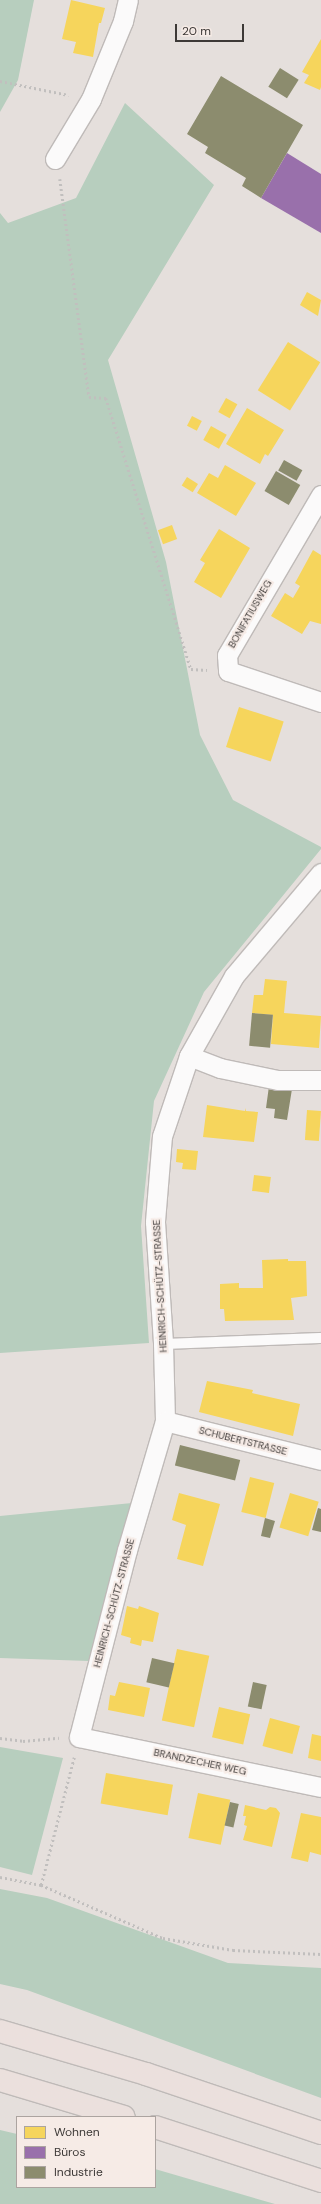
<!DOCTYPE html>
<meta charset="utf-8">
<style>
body{margin:0}
#map{position:relative;width:321px;height:2204px;overflow:hidden;background:#e5dfdc;font-family:"DM Sans",sans-serif}
div>[style]{position:absolute}
.green>*{inset:0;background:#b7cebe}
.homes>*{inset:0;background:#f6d55c;transform-origin:0 0}
.offices>*{inset:0;background:#9970ab}
.industry>*{inset:0;background:#8c8c6e;transform-origin:0 0}
.path>*{height:2.5px;margin-top:-1.25px;transform-origin:0;background:repeating-linear-gradient(90deg,#c1bfbe 0 2px,transparent 0 5px)}
.roads{filter:drop-shadow(1px 0 #bfbab8) drop-shadow(-1px 0 #bfbab8) drop-shadow(0 1px #bfbab8) drop-shadow(0 -1px #bfbab8)}
.service>*{height:10px;margin:-5px;padding:0 5px;transform-origin:5px;border-radius:5px;background:#fbfafa}
.minor>*{height:19px;margin:-9.5px;padding:0 9.5px;transform-origin:9.5px;border-radius:9.5px;background:#fbfafa}
.motorway>*{height:22px;margin:-11px;padding:0 11px;transform-origin:11px;border-radius:11px;background:#ebe0dd}
span{translate:-50% -50%;white-space:nowrap;text-align:center;line-height:1.15;-webkit-text-stroke:4px #f6ebe6;paint-order:stroke}
.street-label{font-size:10px;color:#3d3937}
.legend{position:absolute;left:16px;top:2116px;width:140px;height:72px;box-sizing:border-box;background:#f6ebe6;border:1px solid #aca4a0;margin:0;padding:5px 7px;list-style:none;font-size:12px;color:#3d3937}
.legend li{display:flex;align-items:center;gap:8px;height:20px}
.legend b{width:20px;border:1px solid #aca4a0}
.scale{position:absolute;left:175px;top:24px;width:69px;height:18px;box-sizing:border-box;border:2px solid #3d3937;border-top:0;padding-left:5px;font-size:12px;line-height:14px;white-space:nowrap;color:#3d3937;-webkit-text-stroke:3px #f6ebe6;paint-order:stroke}
</style>
<div id="map">
<div class="green">
<div style="clip-path:polygon(0 0,34px 0,18px 80px,0 112px)"></div>
<div style="clip-path:polygon(125px 103px,214px 185px,108px 360px,166px 562px,200px 735px,233px 800px,321px 847px,321px 849px,204px 992px,154px 1101px,141px 1226px,149px 1343px,0 1353px,0 213px,8px 223px,76px 198px)"></div>
<div style="clip-path:polygon(132px 1503px,89px 1661px,0 1658px,0 1516px)"></div>
<div style="clip-path:polygon(0 1747px,63px 1758px,32px 1875px,0 1867px)"></div>
<div style="clip-path:polygon(0 1889px,47px 1898px,228px 1963px,321px 1968px,321px 2098px,27px 1990px,0 1984px)"></div>
<div style="clip-path:polygon(0 2130px,17px 2134px,17px 2187px,155px 2187px,155px 2169px,275px 2204px,0 2204px)"></div>
</div>
<div class="homes">
<div style="clip-path:polygon(71px 0,105px 8px,101px 23px,99px 23px,93px 57px,73px 53px,76px 42px,62px 39px)"></div>
<div style="clip-path:polygon(321px 39px,321px 87px,320px 90px,304px 83px,309px 75px,302px 72px)"></div>
<div style="clip-path:polygon(307px 292px,321px 300px,318px 316px,300px 305px)"></div>
<div style="left:288px;top:342px;width:38px;height:57px;rotate:32deg"></div>
<div style="left:226px;top:398px;width:13px;height:16px;rotate:29deg"></div>
<div style="clip-path:polygon(247px 408px,284px 430px,268px 456px,265px 454px,260px 464px,226px 444px)"></div>
<div style="left:192px;top:416px;width:11px;height:11px;rotate:27deg"></div>
<div style="left:211px;top:426px;width:18px;height:16px;rotate:29deg"></div>
<div style="clip-path:polygon(225px 465px,256px 483px,236px 516px,197px 493px,209px 473px,218px 478px)"></div>
<div style="left:187px;top:477px;width:13px;height:10px;rotate:32deg"></div>
<div style="left:172px;top:525px;width:15px;height:15px;rotate:70deg"></div>
<div style="clip-path:polygon(219px 529px,250px 548px,221px 598px,194px 582px,205px 563px,200px 560px)"></div>
<div style="clip-path:polygon(313px 550px,321px 555px,321px 624px,310px 621px,302px 634px,271px 616px,285px 593px,293px 598px,300px 586px,295px 583px)"></div>
<div style="left:239px;top:707px;width:47px;height:42px;rotate:18deg"></div>
<div style="clip-path:polygon(265px 979px,287px 981px,284px 1013px,321px 1016px,319px 1048px,271px 1044px,273px 1015px,252px 1013px,254px 995px,263px 995px)"></div>
<div style="clip-path:polygon(207px 1105px,245px 1111px,246px 1108px,246px 1111px,258px 1112px,254px 1142px,203px 1137px)"></div>
<div style="left:307px;top:1110px;width:14px;height:30px;rotate:4deg"></div>
<div style="clip-path:polygon(177px 1149px,198px 1151px,196px 1170px,182px 1169px,183px 1163px,176px 1162px)"></div>
<div style="left:254px;top:1175px;width:17px;height:16px;rotate:7deg"></div>
<div style="clip-path:polygon(288px 1259px,288px 1261px,306px 1261px,307px 1296px,291px 1298px,294px 1320px,225px 1321px,224px 1309px,220px 1309px,220px 1284px,239px 1283px,239px 1288px,263px 1288px,262px 1260px)"></div>
<div style="clip-path:polygon(207px 1381px,253px 1390px,252px 1393px,300px 1404px,293px 1436px,199px 1412px)"></div>
<div style="left:250px;top:1477px;width:25px;height:36px;rotate:14deg"></div>
<div style="clip-path:polygon(179px 1493px,220px 1504px,203px 1566px,177px 1559px,186px 1525px,172px 1520px)"></div>
<div style="left:290px;top:1493px;width:30px;height:36px;rotate:17deg"></div>
<div style="clip-path:polygon(127px 1606px,138px 1609px,139px 1606px,159px 1613px,153px 1642px,142px 1640px,141px 1646px,130px 1643px,131px 1638px,121px 1635px)"></div>
<div style="left:177px;top:1649px;width:33px;height:73px;rotate:12deg"></div>
<div style="clip-path:polygon(119px 1682px,150px 1688px,144px 1717px,108px 1710px,110px 1695px,115px 1696px)"></div>
<div style="left:219px;top:1707px;width:32px;height:31px;rotate:13deg"></div>
<div style="left:270px;top:1718px;width:31px;height:29px;rotate:15deg"></div>
<div style="clip-path:polygon(312px 1734px,321px 1736px,321px 1761px,308px 1758px)"></div>
<div style="left:106px;top:1773px;width:68px;height:31px;rotate:10deg"></div>
<div style="left:198px;top:1793px;width:33px;height:46px;rotate:12deg"></div>
<div style="clip-path:polygon(245px 1805px,266px 1810px,270px 1807px,276px 1808px,280px 1813px,272px 1847px,243px 1840px,247px 1826px,244px 1825px,246px 1816px,243px 1816px)"></div>
<div style="clip-path:polygon(301px 1813px,321px 1817px,321px 1855px,310px 1852px,308px 1862px,291px 1858px)"></div>
</div>
<div class="offices">
<div style="clip-path:polygon(287px 153px,321px 174px,321px 233px,261px 198px)"></div>
</div>
<div class="industry">
<div style="left:280px;top:68px;width:22px;height:22px;rotate:32deg"></div>
<div style="clip-path:polygon(221px 76px,303px 125px,261px 198px,242px 186px,246px 178px,205px 153px,208px 147px,187px 134px)"></div>
<div style="left:284px;top:460px;width:21px;height:12px;rotate:29deg"></div>
<div style="left:276px;top:471px;width:28px;height:23px;rotate:30deg"></div>
<div style="left:252px;top:1013px;width:21px;height:33px;rotate:5deg"></div>
<div style="clip-path:polygon(269px 1086px,292px 1089px,287px 1120px,274px 1118px,275px 1109px,266px 1108px)"></div>
<div style="left:180px;top:1445px;width:62px;height:21px;rotate:14deg"></div>
<div style="clip-path:polygon(318px 1508px,321px 1509px,321px 1532px,312px 1530px)"></div>
<div style="clip-path:polygon(265px 1518px,275px 1521px,270px 1538px,261px 1536px)"></div>
<div style="left:152px;top:1658px;width:23px;height:25px;rotate:13deg"></div>
<div style="left:253px;top:1682px;width:14px;height:25px;rotate:12deg"></div>
<div style="left:230px;top:1802px;width:9px;height:24px;rotate:13deg"></div>
</div>
<div class="path">
<div style="left:0;top:81px;width:70px;rotate:11.5deg"></div>
<div style="left:60px;top:179px;width:220px;rotate:82.4deg"></div>
<div style="left:89px;top:397px;width:17px;rotate:3deg"></div>
<div style="left:106px;top:398px;width:284px;rotate:72.6deg"></div>
<div style="left:191px;top:669px;width:16px;rotate:4deg"></div>
<div style="left:0;top:1738px;width:23px;rotate:7deg"></div>
<div style="left:23px;top:1741px;width:36px;rotate:-5deg"></div>
<div style="left:0;top:1877px;width:42px;rotate:11deg"></div>
<div style="left:41px;top:1885px;width:133px;rotate:23.5deg"></div>
<div style="left:163px;top:1938px;width:71px;rotate:9.7deg"></div>
<div style="left:233px;top:1950px;width:88px;rotate:2.6deg"></div>
<div style="left:41px;top:1885px;width:132px;rotate:-75.5deg"></div>
</div>
<div class="roads">
<div class="service">
<div style="left:163px;top:1344px;width:158px;rotate:-2.2deg"></div>
</div>
<div class="minor">
<div style="left:55px;top:159px;width:70px;rotate:-59deg"></div>
<div style="left:91px;top:99px;width:84px;rotate:-67.7deg"></div>
<div style="left:123px;top:21px;width:22px;rotate:-77deg"></div>
<div style="left:321px;top:495px;width:186px;rotate:120.4deg"></div>
<div style="left:227px;top:655px;width:16px;rotate:86deg"></div>
<div style="left:228px;top:671px;width:98px;rotate:18.4deg"></div>
<div style="left:321px;top:873px;width:135px;rotate:130.2deg"></div>
<div style="left:234px;top:976px;width:92px;rotate:119.4deg"></div>
<div style="left:189px;top:1056px;width:84px;rotate:108.6deg"></div>
<div style="left:162px;top:1136px;width:86px;rotate:94.7deg"></div>
<div style="left:155px;top:1222px;width:122px;rotate:86.2deg"></div>
<div style="left:163px;top:1344px;width:77px;rotate:88.5deg"></div>
<div style="left:165px;top:1421px;width:134px;rotate:106.4deg"></div>
<div style="left:127px;top:1550px;width:193px;rotate:104.4deg"></div>
<div style="left:79px;top:1737px;width:247px;rotate:11.7deg"></div>
<div style="left:189px;top:1056px;width:33px;rotate:21deg"></div>
<div style="left:220px;top:1068px;width:59px;rotate:11.7deg"></div>
<div style="left:278px;top:1080px;width:43px"></div>
<div style="left:165px;top:1421px;width:161px;rotate:14deg"></div>
</div>
<div class="motorway">
<div style="left:0;top:2031px;width:152px;rotate:16.4deg"></div>
<div style="left:146px;top:2074px;width:185px;rotate:18.6deg"></div>
<div style="left:0;top:2080px;width:129px;rotate:16.6deg"></div>
<div style="left:155px;top:2127px;width:175px;rotate:18deg"></div>
</div>
</div>
<div class="street-label">
<span style="left:250px;top:614px;rotate:-60deg">BONIFATIUSWEG</span>
<span style="left:160px;top:1286px;rotate:-93deg">HEINRICH-SCHÜTZ-STRASSE</span>
<span style="left:243px;top:1441px;rotate:14deg">SCHUBERTSTRASSE</span>
<span style="left:114px;top:1603px;rotate:-75deg">HEINRICH-SCHÜTZ-STRASSE</span>
<span style="left:200px;top:1762px;rotate:12deg">BRANDZECHER WEG</span>
</div>
<ul class="legend">
<li><b style="height:11px;background:#f6d55c"></b>Wohnen</li>
<li><b style="height:11px;background:#9970ab"></b>Büros</li>
<li><b style="height:11px;background:#8c8c6e"></b>Industrie</li>
</ul>
<div class="scale">20 m</div>
</div>
